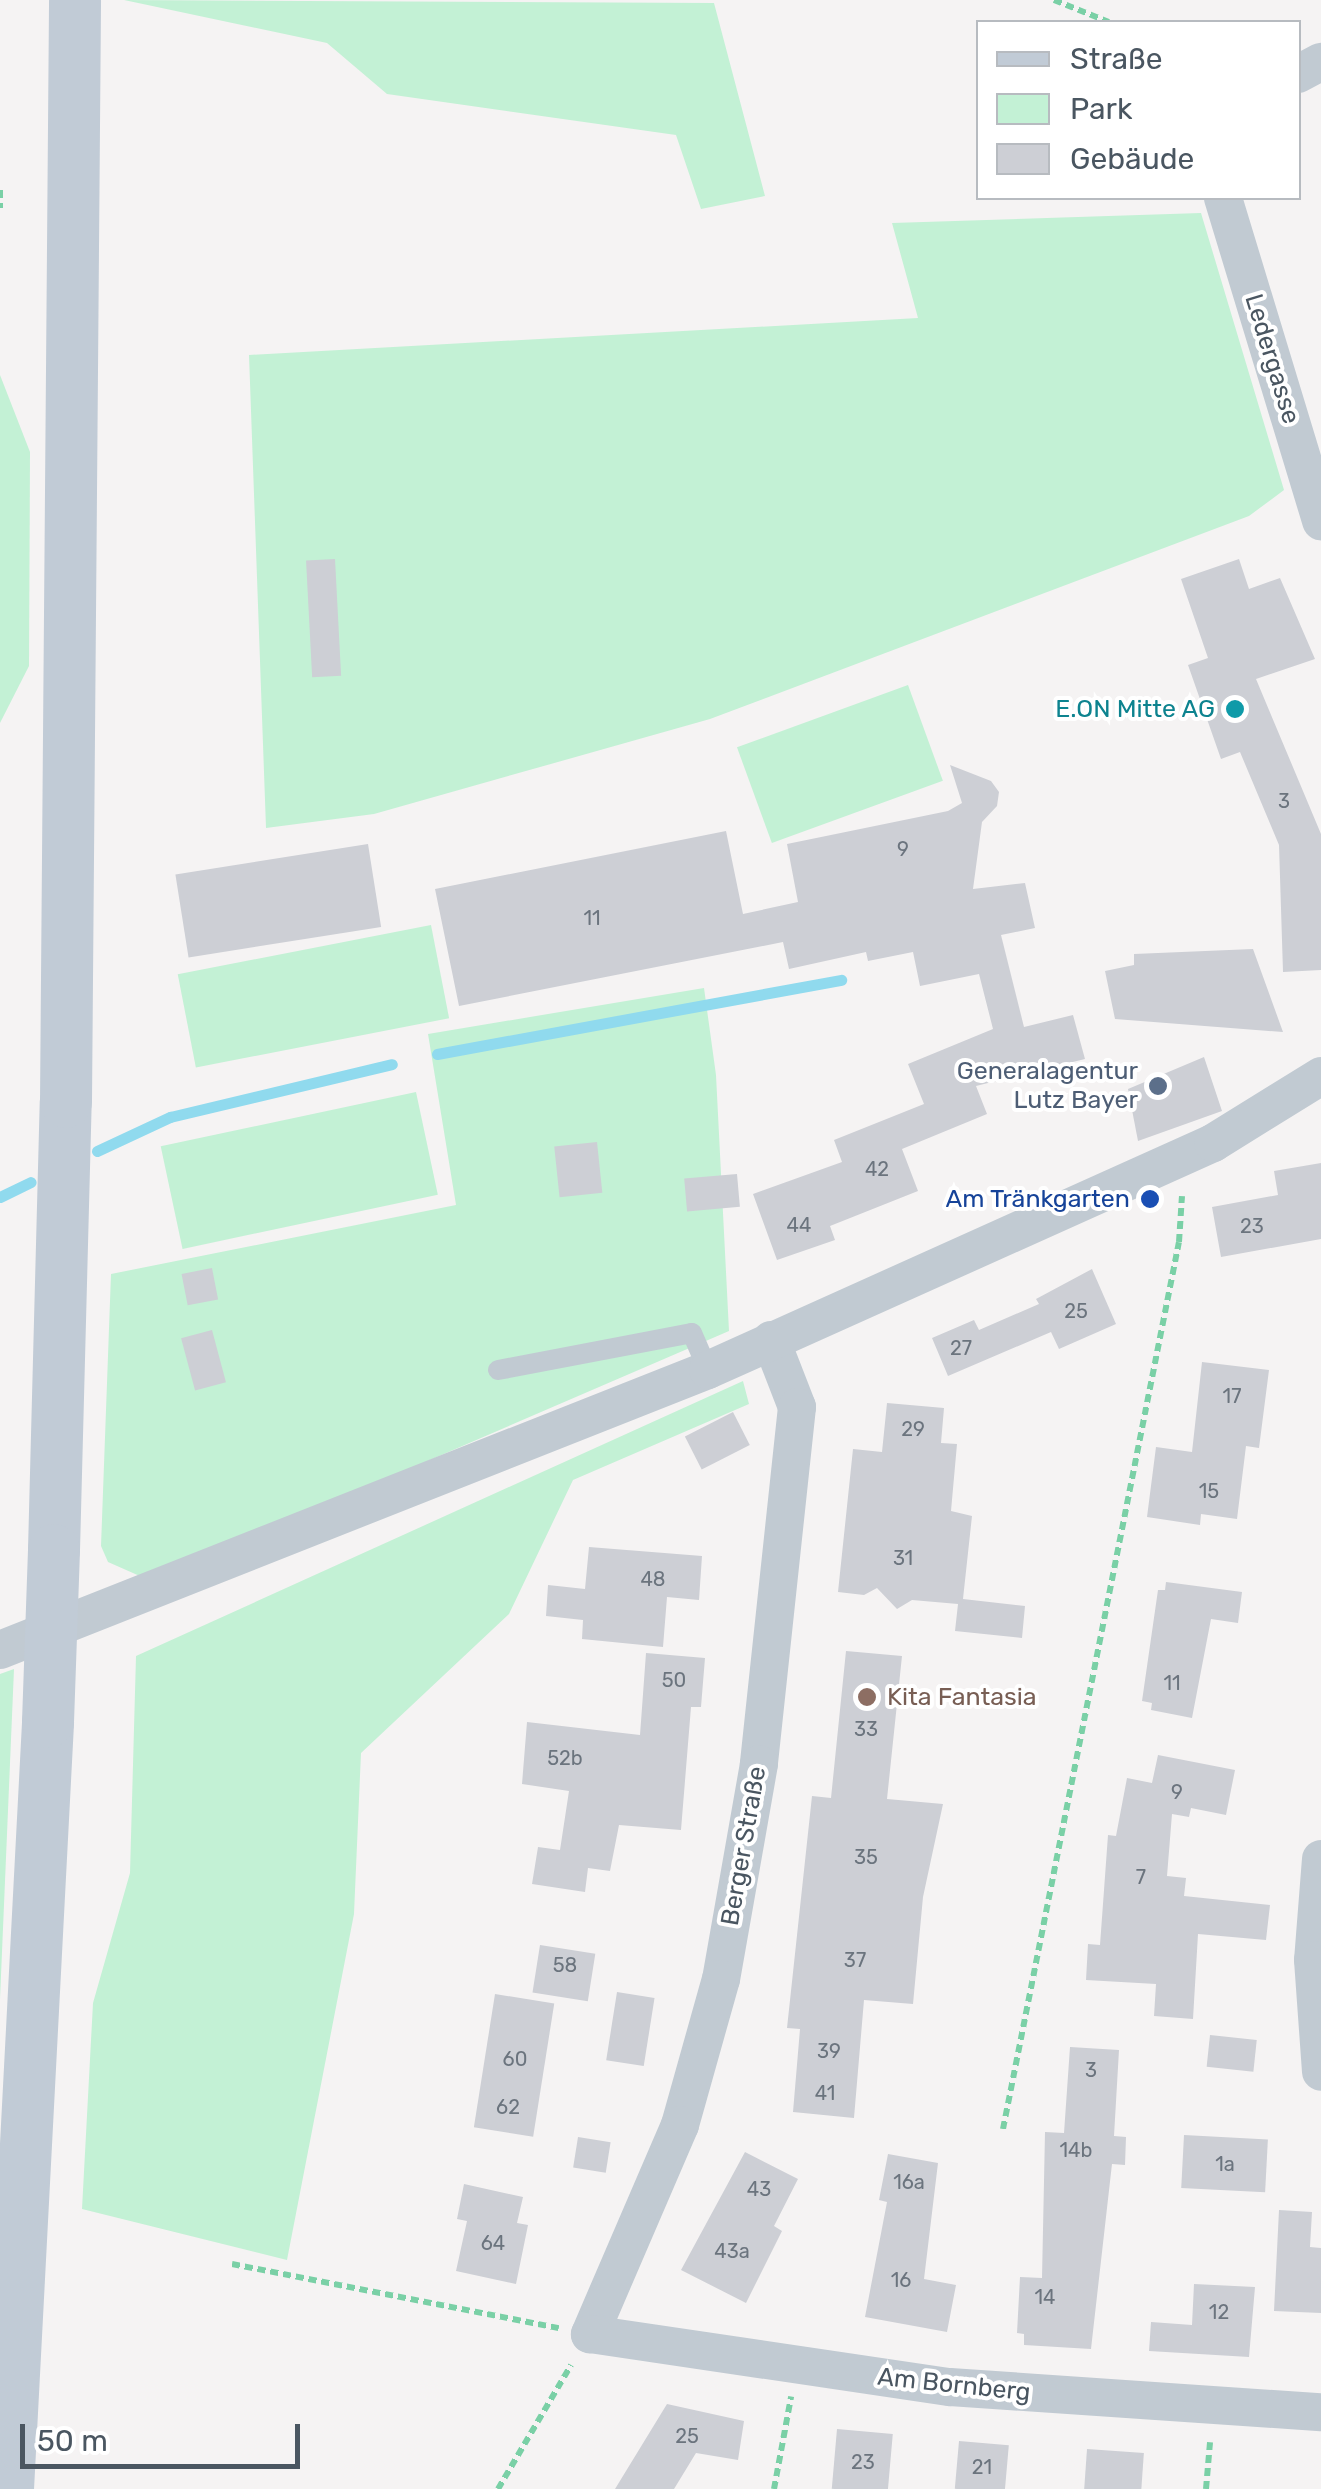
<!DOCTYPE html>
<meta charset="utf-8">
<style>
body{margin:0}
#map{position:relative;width:1321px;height:2489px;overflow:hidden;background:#f5f3f3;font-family:Rubik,sans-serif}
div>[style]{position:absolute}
.green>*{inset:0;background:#c3f1d5;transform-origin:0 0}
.stream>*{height:11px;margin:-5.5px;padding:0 5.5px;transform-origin:5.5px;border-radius:5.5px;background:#90daee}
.building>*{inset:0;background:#cdcfd5;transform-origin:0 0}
.path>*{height:6px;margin-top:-3px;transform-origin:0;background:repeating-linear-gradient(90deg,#7ad0a6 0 8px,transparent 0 13px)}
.service>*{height:20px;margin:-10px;padding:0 10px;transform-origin:10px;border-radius:10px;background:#c1cad2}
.minor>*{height:38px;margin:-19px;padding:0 19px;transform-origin:19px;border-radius:19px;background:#c1cad2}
.secondary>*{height:52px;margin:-26px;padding:0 26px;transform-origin:26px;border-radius:26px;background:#c1cbd6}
.secondary-bridge>*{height:52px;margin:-26px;padding:0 26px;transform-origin:26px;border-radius:26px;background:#c1cbd6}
.dots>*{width:28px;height:28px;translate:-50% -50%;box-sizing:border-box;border:5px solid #fff;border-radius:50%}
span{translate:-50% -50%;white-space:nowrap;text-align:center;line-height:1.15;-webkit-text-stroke:8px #fff;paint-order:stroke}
.number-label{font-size:20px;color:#6b747e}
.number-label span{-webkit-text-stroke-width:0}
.street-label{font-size:25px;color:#4a5661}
.culture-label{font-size:25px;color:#0d838f}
.right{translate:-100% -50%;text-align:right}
.service-label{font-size:25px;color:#4e5e75}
.transit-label{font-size:25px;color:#164399}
.education-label{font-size:25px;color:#785e54}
.left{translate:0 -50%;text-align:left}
.legend{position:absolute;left:976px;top:20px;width:325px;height:180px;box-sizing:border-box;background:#fff;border:2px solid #b7bbc0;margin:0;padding:12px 18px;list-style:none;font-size:30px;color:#4a5661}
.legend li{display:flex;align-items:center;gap:20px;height:50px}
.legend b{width:50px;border:2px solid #b7bbc0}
.scale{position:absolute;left:20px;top:2424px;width:280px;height:45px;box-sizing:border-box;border:5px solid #4a5661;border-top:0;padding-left:12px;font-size:30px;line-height:35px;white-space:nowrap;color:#4a5661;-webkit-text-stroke:8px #fff;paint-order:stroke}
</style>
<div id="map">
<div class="green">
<div style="clip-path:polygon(124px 0,714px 3px,765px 196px,701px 209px,676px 135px,387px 94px,327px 43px)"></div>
<div style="clip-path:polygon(1201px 213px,1284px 490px,1249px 516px,710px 719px,374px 814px,266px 828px,249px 355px,918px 318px,892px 223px)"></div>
<div style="clip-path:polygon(0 375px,30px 452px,29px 666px,0 723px)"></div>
<div style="left:908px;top:685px;width:102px;height:182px;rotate:70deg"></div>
<div style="left:431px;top:925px;width:95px;height:258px;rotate:79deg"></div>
<div style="clip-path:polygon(704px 988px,716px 1075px,729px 1331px,163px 1575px,142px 1577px,108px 1562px,101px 1546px,111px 1274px,456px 1205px,428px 1034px)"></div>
<div style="left:416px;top:1092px;width:105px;height:261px;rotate:78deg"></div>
<div style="clip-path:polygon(743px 1381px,749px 1404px,573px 1480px,509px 1614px,361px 1753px,354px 1914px,287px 2260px,82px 2209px,93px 2003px,130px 1873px,136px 1656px)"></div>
<div style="clip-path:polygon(14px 1669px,0 1999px,0 1674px)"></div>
</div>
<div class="stream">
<div style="left:437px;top:1054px;width:411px;rotate:-10.4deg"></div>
<div style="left:97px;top:1151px;width:81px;rotate:-25deg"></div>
<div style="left:170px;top:1117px;width:228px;rotate:-13.4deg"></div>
<div style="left:0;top:1197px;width:34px;rotate:-26deg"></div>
</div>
<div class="building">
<div style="left:335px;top:559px;width:117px;height:29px;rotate:87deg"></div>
<div style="clip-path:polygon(1239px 559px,1249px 589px,1280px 578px,1315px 659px,1256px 679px,1321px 834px,1321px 970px,1283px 972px,1279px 845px,1240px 752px,1221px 759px,1188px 665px,1208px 658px,1181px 579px)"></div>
<div style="clip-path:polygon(950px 765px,991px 781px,999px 792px,997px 806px,982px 822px,973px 889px,1025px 883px,1035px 928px,1001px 935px,1024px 1027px,1073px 1015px,1085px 1059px,976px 1086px,987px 1114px,902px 1149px,918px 1191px,830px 1226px,835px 1240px,777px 1260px,753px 1194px,842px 1162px,834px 1140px,924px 1104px,908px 1064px,993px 1029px,979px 974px,920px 986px,913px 952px,868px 961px,866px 952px,789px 969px,783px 942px,459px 1006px,435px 889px,726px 831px,743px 914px,798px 902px,787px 844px,948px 811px,962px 803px)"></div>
<div style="left:368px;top:844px;width:84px;height:195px;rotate:81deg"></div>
<div style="clip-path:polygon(1253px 949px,1283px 1032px,1115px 1019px,1105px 971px,1134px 965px,1134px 954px)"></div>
<div style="clip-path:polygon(1204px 1057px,1222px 1111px,1138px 1141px,1128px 1089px)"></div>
<div style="left:597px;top:1142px;width:51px;height:43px;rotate:84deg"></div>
<div style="clip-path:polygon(1321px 1163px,1321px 1239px,1221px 1257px,1212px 1207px,1278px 1195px,1274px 1171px)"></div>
<div style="left:737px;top:1174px;width:33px;height:53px;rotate:85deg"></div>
<div style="left:212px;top:1268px;width:32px;height:31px;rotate:79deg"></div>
<div style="clip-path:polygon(1092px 1269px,1116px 1324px,1059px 1349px,1051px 1332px,948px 1376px,932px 1338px,974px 1320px,979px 1330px,1039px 1304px,1036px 1299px)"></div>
<div style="left:212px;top:1330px;width:54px;height:32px;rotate:75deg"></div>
<div style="clip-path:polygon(1202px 1362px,1269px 1370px,1259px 1448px,1246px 1446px,1237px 1519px,1201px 1514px,1200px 1525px,1147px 1517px,1156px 1447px,1192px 1452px)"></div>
<div style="clip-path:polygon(887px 1403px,944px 1408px,941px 1443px,957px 1444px,951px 1511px,972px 1516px,963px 1599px,1025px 1606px,1022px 1638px,955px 1631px,958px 1604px,912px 1600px,897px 1609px,877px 1588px,864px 1595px,838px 1592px,853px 1449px,882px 1452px)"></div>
<div style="left:733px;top:1412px;width:37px;height:54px;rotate:63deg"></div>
<div style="clip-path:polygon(589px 1547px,702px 1556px,699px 1600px,667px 1597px,663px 1647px,582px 1639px,583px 1620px,546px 1616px,548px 1585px,585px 1589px)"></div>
<div style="clip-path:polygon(1166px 1582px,1242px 1592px,1238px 1623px,1211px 1619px,1192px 1718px,1151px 1710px,1152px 1703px,1142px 1701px,1158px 1590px,1165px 1590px)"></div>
<div style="clip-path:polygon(846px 1651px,902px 1656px,887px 1799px,943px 1804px,923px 1897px,913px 2004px,864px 2000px,854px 2118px,793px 2112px,800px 2029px,787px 2028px,812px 1796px,831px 1798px)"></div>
<div style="clip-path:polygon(646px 1653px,705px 1658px,701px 1707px,691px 1707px,681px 1830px,619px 1825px,610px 1871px,588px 1868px,585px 1892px,532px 1884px,538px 1847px,560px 1850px,569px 1791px,522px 1784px,527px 1722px,640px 1735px)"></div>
<div style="clip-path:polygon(1158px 1755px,1235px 1770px,1226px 1815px,1191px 1808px,1189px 1817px,1172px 1814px,1167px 1876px,1186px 1878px,1184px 1896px,1270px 1905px,1266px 1940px,1198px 1934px,1193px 2019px,1154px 2016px,1156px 1984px,1086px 1980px,1088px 1944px,1100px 1945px,1108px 1835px,1116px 1836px,1127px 1778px,1152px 1783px)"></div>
<div style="left:540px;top:1945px;width:56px;height:48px;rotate:9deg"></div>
<div style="left:617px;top:1992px;width:38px;height:69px;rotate:9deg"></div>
<div style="left:495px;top:1994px;width:60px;height:135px;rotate:9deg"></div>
<div style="left:1210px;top:2035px;width:47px;height:32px;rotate:6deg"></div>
<div style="clip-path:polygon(1070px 2047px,1119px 2050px,1114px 2136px,1126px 2137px,1125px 2165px,1112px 2164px,1091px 2349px,1024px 2345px,1024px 2334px,1017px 2333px,1020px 2277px,1042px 2278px,1045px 2132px,1064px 2133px)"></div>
<div style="left:1184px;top:2135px;width:84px;height:53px;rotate:3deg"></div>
<div style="left:578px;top:2137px;width:33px;height:31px;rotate:9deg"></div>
<div style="clip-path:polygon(745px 2152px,798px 2179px,774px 2226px,782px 2231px,746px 2303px,681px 2270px)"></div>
<div style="clip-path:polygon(888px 2154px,938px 2163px,924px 2279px,956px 2285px,947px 2332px,865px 2317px,887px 2202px,879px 2200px)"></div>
<div style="clip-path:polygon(464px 2184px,523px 2197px,517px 2223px,528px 2225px,516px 2284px,456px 2271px,467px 2221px,457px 2219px)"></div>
<div style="clip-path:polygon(1279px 2210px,1312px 2212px,1310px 2247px,1321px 2248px,1321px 2313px,1274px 2311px)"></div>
<div style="clip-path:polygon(1194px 2284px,1255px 2287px,1249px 2357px,1149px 2351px,1151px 2322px,1192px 2325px)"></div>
<div style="clip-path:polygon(667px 2404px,744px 2421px,738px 2460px,696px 2453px,674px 2489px,615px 2489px)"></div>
<div style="left:837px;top:2429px;width:56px;height:60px;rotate:5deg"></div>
<div style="left:959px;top:2441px;width:50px;height:48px;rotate:5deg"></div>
<div style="left:1087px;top:2449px;width:57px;height:40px;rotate:4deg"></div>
</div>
<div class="path">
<div style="left:1054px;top:0;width:59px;rotate:21.8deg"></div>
<div style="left:0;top:190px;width:18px;rotate:90deg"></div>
<div style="left:1003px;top:2129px;width:904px;rotate:-78.78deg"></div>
<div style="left:1179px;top:1242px;width:46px;rotate:-86.3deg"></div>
<div style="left:232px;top:2264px;width:333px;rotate:11.1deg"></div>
<div style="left:498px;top:2489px;width:144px;rotate:-59.5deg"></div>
<div style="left:774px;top:2489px;width:94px;rotate:-79.5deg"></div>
<div style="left:1206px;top:2489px;width:47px;rotate:-85.1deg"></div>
</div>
<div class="service">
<div style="left:498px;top:1370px;width:197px;rotate:-10.8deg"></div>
<div style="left:692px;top:1333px;width:40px;rotate:66.6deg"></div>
</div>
<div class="minor">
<div style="left:1298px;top:74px;width:26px;rotate:-28deg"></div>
<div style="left:1223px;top:198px;width:338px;rotate:73.1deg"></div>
<div style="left:771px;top:1340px;width:72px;rotate:68.8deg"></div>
<div style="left:797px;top:1407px;width:359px;rotate:96.1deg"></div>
<div style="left:759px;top:1764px;width:218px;rotate:100deg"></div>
<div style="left:721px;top:1979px;width:152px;rotate:105.7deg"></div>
<div style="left:680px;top:2125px;width:228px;rotate:113.3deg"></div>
<div style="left:590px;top:2334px;width:364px;rotate:8.4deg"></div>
<div style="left:950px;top:2387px;width:372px;rotate:3.9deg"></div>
<div style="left:0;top:1650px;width:761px;rotate:-21.58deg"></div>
<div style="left:708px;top:1370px;width:554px;rotate:-24.2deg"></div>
<div style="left:1213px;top:1143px;width:127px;rotate:-31.8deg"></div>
<div style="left:1321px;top:1859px;width:101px;rotate:94.5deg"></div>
<div style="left:1313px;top:1960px;width:112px;rotate:85.9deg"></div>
</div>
<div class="secondary">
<div style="left:54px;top:1550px;width:448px;rotate:-88.5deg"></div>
<div style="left:66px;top:1102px;width:1102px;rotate:-89.53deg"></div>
<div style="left:8px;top:2489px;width:768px;rotate:-87.01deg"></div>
</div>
<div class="secondary-bridge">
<div style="left:48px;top:1722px;width:172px;rotate:-88deg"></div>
</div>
<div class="dots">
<div style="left:1235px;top:709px;background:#0f9aa8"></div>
<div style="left:1158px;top:1086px;background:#5c6f8a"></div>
<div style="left:1150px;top:1199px;background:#1a4fb4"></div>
<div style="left:867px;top:1697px;background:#8d6e63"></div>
</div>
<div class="number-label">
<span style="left:1284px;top:801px">3</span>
<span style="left:903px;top:849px">9</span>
<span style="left:592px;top:918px">11</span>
<span style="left:877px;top:1169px">42</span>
<span style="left:799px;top:1225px">44</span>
<span style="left:1252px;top:1226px">23</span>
<span style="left:1076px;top:1311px">25</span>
<span style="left:961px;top:1348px">27</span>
<span style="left:1232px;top:1396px">17</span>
<span style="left:913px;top:1429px">29</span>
<span style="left:1209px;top:1491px">15</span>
<span style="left:903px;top:1558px">31</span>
<span style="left:653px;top:1579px">48</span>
<span style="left:674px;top:1680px">50</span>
<span style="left:1172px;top:1683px">11</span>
<span style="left:866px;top:1729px">33</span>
<span style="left:565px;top:1758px">52b</span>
<span style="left:1177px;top:1792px">9</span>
<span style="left:866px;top:1857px">35</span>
<span style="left:1141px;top:1877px">7</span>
<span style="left:855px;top:1960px">37</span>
<span style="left:565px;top:1965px">58</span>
<span style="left:829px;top:2051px">39</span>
<span style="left:515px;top:2059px">60</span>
<span style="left:1091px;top:2070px">3</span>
<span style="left:825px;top:2093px">41</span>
<span style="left:508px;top:2107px">62</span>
<span style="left:1076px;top:2150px">14b</span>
<span style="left:1225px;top:2164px">1a</span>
<span style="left:909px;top:2182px">16a</span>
<span style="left:759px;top:2189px">43</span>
<span style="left:493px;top:2243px">64</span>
<span style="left:732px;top:2251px">43a</span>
<span style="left:901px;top:2280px">16</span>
<span style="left:1045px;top:2297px">14</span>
<span style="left:1219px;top:2312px">12</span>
<span style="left:687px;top:2436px">25</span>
<span style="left:863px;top:2462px">23</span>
<span style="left:982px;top:2467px">21</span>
</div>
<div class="street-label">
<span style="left:1272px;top:359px;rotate:73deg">Ledergasse</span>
<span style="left:744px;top:1846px;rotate:-80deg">Berger Straße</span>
<span style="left:954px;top:2385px;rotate:6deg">Am Bornberg</span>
</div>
<div class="culture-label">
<span class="right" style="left:1215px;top:709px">E.ON Mitte AG</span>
</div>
<div class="service-label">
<span class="right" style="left:1138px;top:1086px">Generalagentur<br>Lutz Bayer</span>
</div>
<div class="transit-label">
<span class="right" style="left:1130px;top:1199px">Am Tränkgarten</span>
</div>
<div class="education-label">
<span class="left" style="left:887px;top:1697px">Kita Fantasia</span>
</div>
<ul class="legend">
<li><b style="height:12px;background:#c1cbd6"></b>Straße</li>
<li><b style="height:28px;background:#c3f1d5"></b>Park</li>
<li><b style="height:28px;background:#cdcfd5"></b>Gebäude</li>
</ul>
<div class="scale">50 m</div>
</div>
